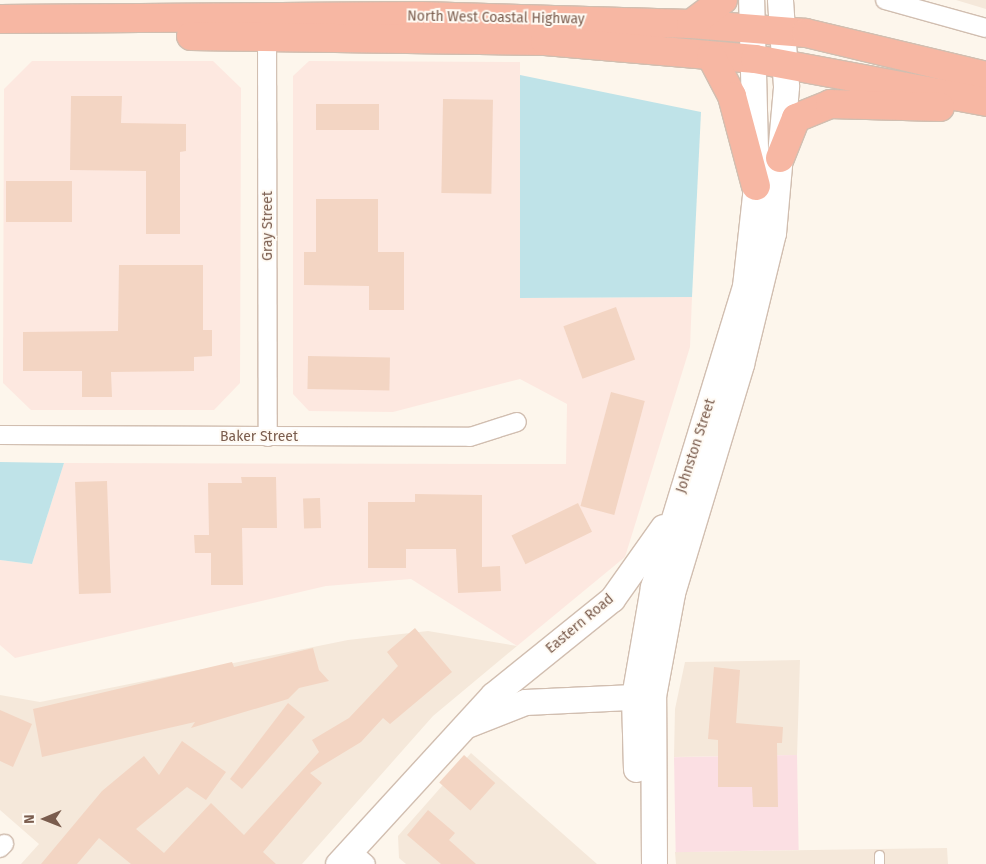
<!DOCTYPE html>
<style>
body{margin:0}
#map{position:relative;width:986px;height:864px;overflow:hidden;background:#fdf6ec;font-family:"Fira Sans",sans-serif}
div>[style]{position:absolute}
.residential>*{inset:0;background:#f5e8da}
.commercial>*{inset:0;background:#fde8e0}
.medical>*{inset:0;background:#fbdfe3;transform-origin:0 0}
.water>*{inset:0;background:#bfe3e8}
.building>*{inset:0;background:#f3d5c3;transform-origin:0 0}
.roads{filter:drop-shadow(1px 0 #d1beb0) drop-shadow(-1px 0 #d1beb0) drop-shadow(0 1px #d1beb0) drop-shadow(0 -1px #d1beb0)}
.lane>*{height:9px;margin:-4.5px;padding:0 4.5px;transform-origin:4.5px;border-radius:4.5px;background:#fff}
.street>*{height:18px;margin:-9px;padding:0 9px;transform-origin:9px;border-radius:9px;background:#fff}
.secondary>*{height:25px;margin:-12.5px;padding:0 12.5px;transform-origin:12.5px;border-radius:12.5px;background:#fff}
.highway>*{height:28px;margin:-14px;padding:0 14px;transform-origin:14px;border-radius:14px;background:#f7b7a3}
span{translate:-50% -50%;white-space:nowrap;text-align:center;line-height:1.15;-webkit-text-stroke:4px #fffaf3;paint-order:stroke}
.street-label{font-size:14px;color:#7a5c4d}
.north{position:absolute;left:20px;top:794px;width:50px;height:50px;-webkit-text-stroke:4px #fffaf3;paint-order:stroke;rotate:269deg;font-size:14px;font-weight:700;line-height:20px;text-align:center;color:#7a5c4d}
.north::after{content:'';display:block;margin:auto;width:18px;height:22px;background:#7a5c4d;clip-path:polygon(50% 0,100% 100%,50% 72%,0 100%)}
</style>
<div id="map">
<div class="residential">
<div style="clip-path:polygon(956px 0,986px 0,986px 9px)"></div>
<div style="clip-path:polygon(428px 631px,517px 646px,433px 716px,302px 864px,21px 864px,39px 844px,0 810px,0 695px,40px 702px,348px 640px)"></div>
<div style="clip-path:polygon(800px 660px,797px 755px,674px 757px,675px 709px,685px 662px)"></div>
<div style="clip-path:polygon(471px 753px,597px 864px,406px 864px,399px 858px,398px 836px)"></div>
<div style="clip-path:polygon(947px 848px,948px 864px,676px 864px,675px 852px)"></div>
</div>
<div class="commercial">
<div style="clip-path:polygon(32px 61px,213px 61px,241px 88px,240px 383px,214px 410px,31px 410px,3px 383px,4px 89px)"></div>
<div style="clip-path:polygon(309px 61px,520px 62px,520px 298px,692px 297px,690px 347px,625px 557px,517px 646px,411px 579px,326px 586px,15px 658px,0 645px,0 560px,32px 564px,64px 463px,566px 464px,567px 404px,520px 379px,393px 412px,309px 411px,293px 394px,293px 76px)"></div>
</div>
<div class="medical">
<div style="left:797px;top:755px;width:95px;height:123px;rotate:89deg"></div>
</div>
<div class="water">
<div style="clip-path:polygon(520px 75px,701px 112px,692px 297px,520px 298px)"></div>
<div style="clip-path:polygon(0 462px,64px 463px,32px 564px,0 560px)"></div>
</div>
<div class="building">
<div style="clip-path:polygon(71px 96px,122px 96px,121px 123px,186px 124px,186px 151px,180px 152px,180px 234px,146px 234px,146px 171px,70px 170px)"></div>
<div style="left:443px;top:99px;width:50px;height:94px;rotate:1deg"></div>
<div style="left:316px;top:104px;width:63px;height:26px"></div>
<div style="left:6px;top:181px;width:66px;height:41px"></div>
<div style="clip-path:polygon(316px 199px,378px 199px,378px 252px,404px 252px,404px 310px,369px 310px,369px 286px,304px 285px,304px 252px,316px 252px)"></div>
<div style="clip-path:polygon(119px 265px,203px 265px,203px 330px,212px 330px,212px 356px,194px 357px,194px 371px,111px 372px,112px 397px,82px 397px,82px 371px,23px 371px,23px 332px,118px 331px)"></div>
<div style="left:616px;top:307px;width:56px;height:56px;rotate:70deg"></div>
<div style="left:308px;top:356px;width:82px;height:33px;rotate:1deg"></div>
<div style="left:611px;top:392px;width:35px;height:118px;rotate:15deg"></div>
<div style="clip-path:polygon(241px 477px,276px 477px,277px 528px,242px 528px,243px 585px,211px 585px,211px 553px,195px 553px,194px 535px,209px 535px,208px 483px,242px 483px)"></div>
<div style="left:107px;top:481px;width:112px;height:32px;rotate:88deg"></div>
<div style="clip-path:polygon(415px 494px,482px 495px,482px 567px,500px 566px,501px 591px,458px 593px,456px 549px,406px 549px,406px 568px,368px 568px,368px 502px,415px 502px)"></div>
<div style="left:320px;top:498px;width:30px;height:17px;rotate:88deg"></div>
<div style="left:578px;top:503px;width:32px;height:74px;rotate:64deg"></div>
<div style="clip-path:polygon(415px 628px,452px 672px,390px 724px,383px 718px,361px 742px,310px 773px,322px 783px,263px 852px,276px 864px,131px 864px,99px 838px,77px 864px,41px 864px,102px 791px,144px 756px,159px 775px,182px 741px,226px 772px,206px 800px,187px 787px,136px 829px,164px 853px,211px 803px,244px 835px,319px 752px,312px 740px,349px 718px,398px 666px,387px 652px)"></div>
<div style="clip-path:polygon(313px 648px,319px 670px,329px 681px,299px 688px,288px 699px,191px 728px,195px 722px,42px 757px,33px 709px,232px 662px,234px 667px)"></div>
<div style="clip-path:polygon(714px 667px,740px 670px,736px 723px,783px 727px,782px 743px,777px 743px,778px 807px,753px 807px,752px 787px,718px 787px,718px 740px,708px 739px)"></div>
<div style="clip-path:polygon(288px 703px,305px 717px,242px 789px,230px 779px)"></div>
<div style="clip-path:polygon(0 710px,32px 724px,13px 767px,0 761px)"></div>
<div style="left:464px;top:755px;width:42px;height:37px;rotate:42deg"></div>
<div style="clip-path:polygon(428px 810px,455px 833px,449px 840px,476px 864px,441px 864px,407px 835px)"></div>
</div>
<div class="roads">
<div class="lane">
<div style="left:879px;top:855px;width:9px;rotate:90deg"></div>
</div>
<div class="street">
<div style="left:885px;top:0;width:105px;rotate:15.5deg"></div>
<div style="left:267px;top:28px;width:409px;rotate:89.9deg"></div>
<div style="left:0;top:435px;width:470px;rotate:0.2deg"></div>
<div style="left:470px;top:437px;width:49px;rotate:-17.7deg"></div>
<div style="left:0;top:848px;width:6px;rotate:-45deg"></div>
<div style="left:350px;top:850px;width:21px;rotate:41deg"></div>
</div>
<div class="secondary">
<div style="left:469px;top:724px;width:60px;rotate:-21.4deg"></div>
<div style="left:525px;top:702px;width:125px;rotate:-2.7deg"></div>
<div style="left:636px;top:769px;width:72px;rotate:-91.6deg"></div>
<div style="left:634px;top:697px;width:112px;rotate:-80.2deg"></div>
<div style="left:653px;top:587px;width:315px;rotate:-73deg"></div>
<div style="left:745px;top:286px;width:101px;rotate:-83.7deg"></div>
<div style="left:756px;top:186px;width:186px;rotate:-91.5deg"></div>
<div style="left:338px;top:864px;width:229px;rotate:-47.5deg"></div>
<div style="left:493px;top:695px;width:153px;rotate:-38.9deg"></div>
<div style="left:612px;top:599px;width:88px;rotate:-54.7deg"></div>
<div style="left:654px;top:864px;width:168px;rotate:-90.3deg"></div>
<div style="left:653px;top:696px;width:105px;rotate:-79.5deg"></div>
<div style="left:672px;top:593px;width:239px;rotate:-73.2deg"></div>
<div style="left:741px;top:364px;width:135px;rotate:-76.3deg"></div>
<div style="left:773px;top:233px;width:148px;rotate:-84.9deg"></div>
<div style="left:786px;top:86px;width:86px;rotate:-94deg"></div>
</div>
<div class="highway">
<div style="left:0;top:19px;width:421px;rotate:-0.4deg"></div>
<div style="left:421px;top:16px;width:270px;rotate:1.7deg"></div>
<div style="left:691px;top:24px;width:115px;rotate:4.5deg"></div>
<div style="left:806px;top:33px;width:185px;rotate:13.4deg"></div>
<div style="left:691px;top:24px;width:40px;rotate:-37deg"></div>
<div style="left:191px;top:36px;width:354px;rotate:0.8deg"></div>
<div style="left:545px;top:41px;width:211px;rotate:4.9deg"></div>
<div style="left:755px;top:59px;width:235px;rotate:10.5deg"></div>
<div style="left:711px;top:56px;width:45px;rotate:62.3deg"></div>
<div style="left:732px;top:96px;width:93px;rotate:75.1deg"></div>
<div style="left:780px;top:158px;width:43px;rotate:-68.2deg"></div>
<div style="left:796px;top:118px;width:37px;rotate:-22deg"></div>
<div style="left:830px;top:104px;width:110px;rotate:1.6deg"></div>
</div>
</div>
<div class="street-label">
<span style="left:496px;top:18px;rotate:1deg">North West Coastal Highway</span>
<span style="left:268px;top:226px;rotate:-90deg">Gray Street</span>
<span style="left:259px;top:437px">Baker Street</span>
<span style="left:696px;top:446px;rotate:-72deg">Johnston Street</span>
<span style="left:580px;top:624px;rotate:-40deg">Eastern Road</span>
</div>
<div class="north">N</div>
</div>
